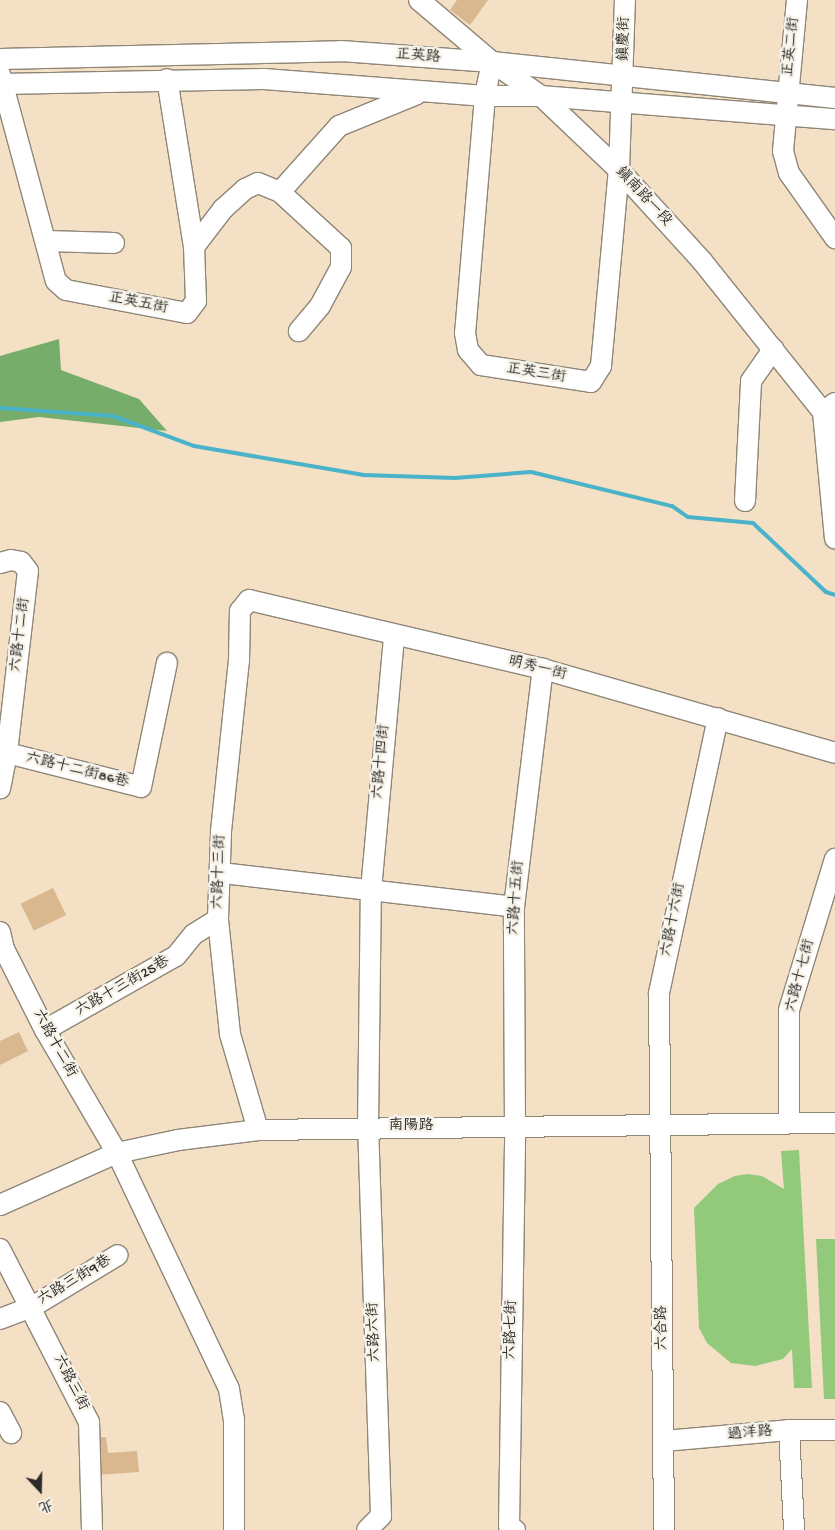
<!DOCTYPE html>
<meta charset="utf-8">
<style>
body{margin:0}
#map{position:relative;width:835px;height:1530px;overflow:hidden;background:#f3e0c5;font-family:"Gochi Hand","LXGW WenKai TC",sans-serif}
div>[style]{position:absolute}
.green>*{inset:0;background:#93c97b}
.forest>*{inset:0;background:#76ad6b}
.stream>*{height:4px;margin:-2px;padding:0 2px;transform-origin:2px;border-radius:2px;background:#4ab3c9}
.building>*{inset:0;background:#d9b88f;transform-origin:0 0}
.roads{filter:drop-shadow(1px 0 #8f8678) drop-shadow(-1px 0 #8f8678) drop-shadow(0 1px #8f8678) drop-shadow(0 -1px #8f8678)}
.minor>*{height:20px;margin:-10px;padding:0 10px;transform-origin:10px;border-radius:10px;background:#fff}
span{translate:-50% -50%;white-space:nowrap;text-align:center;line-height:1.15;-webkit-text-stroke:5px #f7f3e8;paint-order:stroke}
.street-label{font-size:15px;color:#2b2b2b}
.north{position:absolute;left:15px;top:1465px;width:50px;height:50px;-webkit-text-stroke:4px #f7f3e8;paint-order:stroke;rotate:159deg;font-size:14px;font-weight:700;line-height:20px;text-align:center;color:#2b2b2b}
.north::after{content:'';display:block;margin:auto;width:18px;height:22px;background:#2b2b2b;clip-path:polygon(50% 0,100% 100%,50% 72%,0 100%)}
</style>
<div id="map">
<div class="green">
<div style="clip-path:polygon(799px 1150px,812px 1388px,794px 1388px,792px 1349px,783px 1359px,755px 1366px,731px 1363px,707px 1343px,699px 1328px,694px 1208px,718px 1184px,735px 1176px,747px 1174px,762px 1176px,784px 1189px,781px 1151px)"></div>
<div style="clip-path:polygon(816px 1239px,835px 1239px,835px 1399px,824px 1399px)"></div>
</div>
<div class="forest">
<div style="clip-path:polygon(59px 339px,61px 370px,139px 399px,167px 431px,39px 417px,0 422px,0 356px)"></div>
</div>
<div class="stream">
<div style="left:0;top:408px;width:113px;rotate:4deg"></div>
<div style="left:113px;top:416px;width:86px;rotate:20.3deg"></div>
<div style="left:194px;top:446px;width:171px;rotate:9.7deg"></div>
<div style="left:363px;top:475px;width:92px;rotate:1.9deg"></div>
<div style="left:455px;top:478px;width:76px;rotate:-4.5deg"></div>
<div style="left:531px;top:472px;width:145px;rotate:13.6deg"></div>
<div style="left:672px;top:506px;width:19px;rotate:35deg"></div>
<div style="left:688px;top:517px;width:65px;rotate:5.3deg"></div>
<div style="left:753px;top:523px;width:100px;rotate:43.4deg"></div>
<div style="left:826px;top:592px;width:9px;rotate:18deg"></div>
</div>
<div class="building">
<div style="clip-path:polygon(457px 0,488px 0,470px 25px,450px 10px)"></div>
<div style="left:53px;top:888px;width:30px;height:36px;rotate:64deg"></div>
<div style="clip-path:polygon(19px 1032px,28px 1051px,0 1065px,0 1041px)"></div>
<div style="clip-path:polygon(106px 1437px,108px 1453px,137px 1451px,139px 1472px,96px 1475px,93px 1438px)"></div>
</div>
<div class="roads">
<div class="minor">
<div style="left:419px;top:0;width:96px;rotate:40.3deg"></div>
<div style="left:492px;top:62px;width:60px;rotate:34.8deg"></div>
<div style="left:541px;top:96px;width:108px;rotate:43.5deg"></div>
<div style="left:619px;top:170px;width:123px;rotate:47.6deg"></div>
<div style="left:702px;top:261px;width:213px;rotate:51.3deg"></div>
<div style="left:797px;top:0;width:152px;rotate:95.3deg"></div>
<div style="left:783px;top:151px;width:23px;rotate:75deg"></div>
<div style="left:789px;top:173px;width:80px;rotate:54.7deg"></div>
<div style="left:0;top:59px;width:341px;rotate:-1.3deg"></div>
<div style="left:341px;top:51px;width:151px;rotate:4.2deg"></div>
<div style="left:492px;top:62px;width:345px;rotate:6deg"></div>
<div style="left:492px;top:62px;width:35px;rotate:102deg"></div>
<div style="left:485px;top:96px;width:238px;rotate:94.8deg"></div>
<div style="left:465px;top:333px;width:17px;rotate:80deg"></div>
<div style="left:468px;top:350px;width:20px;rotate:49deg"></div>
<div style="left:481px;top:365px;width:111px;rotate:8.8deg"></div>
<div style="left:591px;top:382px;width:19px;rotate:-58deg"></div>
<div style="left:601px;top:366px;width:197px;rotate:-84.8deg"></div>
<div style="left:619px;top:170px;width:170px;rotate:-88deg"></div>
<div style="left:0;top:74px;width:214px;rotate:74.9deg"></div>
<div style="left:56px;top:281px;width:13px;rotate:42deg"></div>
<div style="left:66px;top:290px;width:123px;rotate:10.8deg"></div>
<div style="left:187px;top:313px;width:15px;rotate:-53deg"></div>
<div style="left:196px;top:301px;width:54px;rotate:-92.1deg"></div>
<div style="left:194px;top:247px;width:170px;rotate:-99.1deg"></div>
<div style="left:0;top:84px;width:264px;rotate:-1.1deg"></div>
<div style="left:264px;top:79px;width:222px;rotate:4.4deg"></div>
<div style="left:485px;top:96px;width:56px"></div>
<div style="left:541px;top:96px;width:295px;rotate:4.5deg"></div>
<div style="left:280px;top:192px;width:89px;rotate:-48.2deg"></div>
<div style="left:339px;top:126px;width:84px;rotate:-22.3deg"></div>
<div style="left:47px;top:241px;width:67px;rotate:1.7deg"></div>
<div style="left:194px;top:247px;width:48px;rotate:-52.7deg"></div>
<div style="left:223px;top:209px;width:30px;rotate:-42deg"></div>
<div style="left:245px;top:189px;width:14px;rotate:-25deg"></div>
<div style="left:258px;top:183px;width:24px;rotate:22deg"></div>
<div style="left:280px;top:192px;width:83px;rotate:42.6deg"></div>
<div style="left:341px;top:248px;width:19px;rotate:90deg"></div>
<div style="left:341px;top:267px;width:44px;rotate:118.3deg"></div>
<div style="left:320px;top:306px;width:33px;rotate:130deg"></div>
<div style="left:835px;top:403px;width:15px;rotate:143deg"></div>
<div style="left:823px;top:412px;width:127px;rotate:84.6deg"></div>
<div style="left:745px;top:501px;width:120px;rotate:-87.1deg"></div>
<div style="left:751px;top:381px;width:39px;rotate:-55deg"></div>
<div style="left:0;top:563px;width:11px;rotate:-15deg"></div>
<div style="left:11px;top:560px;width:10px;rotate:11deg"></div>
<div style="left:21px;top:562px;width:11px;rotate:52deg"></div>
<div style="left:28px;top:571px;width:183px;rotate:96.6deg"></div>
<div style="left:7px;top:753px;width:36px;rotate:101deg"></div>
<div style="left:7px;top:753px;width:138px;rotate:14.2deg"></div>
<div style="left:141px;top:787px;width:127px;rotate:-78.2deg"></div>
<div style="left:222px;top:873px;width:294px;rotate:6.6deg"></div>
<div style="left:0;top:932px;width:17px;rotate:77deg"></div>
<div style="left:4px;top:949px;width:91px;rotate:63.2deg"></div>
<div style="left:45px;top:1030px;width:143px;rotate:59.7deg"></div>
<div style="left:117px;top:1153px;width:261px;rotate:64.6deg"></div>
<div style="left:229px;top:1389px;width:30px;rotate:81deg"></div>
<div style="left:234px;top:1419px;width:111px;rotate:90deg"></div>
<div style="left:45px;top:1030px;width:150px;rotate:-29.5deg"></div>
<div style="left:176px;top:956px;width:28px;rotate:-51deg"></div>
<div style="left:194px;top:934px;width:28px;rotate:-32deg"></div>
<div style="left:789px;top:1123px;width:113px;rotate:-90deg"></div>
<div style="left:789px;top:1010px;width:158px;rotate:-73.1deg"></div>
<div style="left:258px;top:1130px;width:100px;rotate:-106.3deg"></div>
<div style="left:230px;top:1034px;width:116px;rotate:-96deg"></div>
<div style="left:218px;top:919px;width:88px;rotate:-88deg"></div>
<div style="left:221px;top:831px;width:171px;rotate:-84deg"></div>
<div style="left:239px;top:661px;width:50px;rotate:-88.9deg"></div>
<div style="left:240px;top:611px;width:14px;rotate:-51deg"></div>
<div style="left:249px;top:600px;width:302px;rotate:13.2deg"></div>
<div style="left:543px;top:669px;width:304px;rotate:16deg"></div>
<div style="left:0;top:1205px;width:128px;rotate:-24deg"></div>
<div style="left:117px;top:1153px;width:62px;rotate:-12deg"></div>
<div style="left:178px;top:1140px;width:81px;rotate:-7.1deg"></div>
<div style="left:258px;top:1130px;width:577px;rotate:-0.7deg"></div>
<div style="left:0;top:1249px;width:195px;rotate:62.8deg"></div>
<div style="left:89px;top:1422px;width:108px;rotate:88.4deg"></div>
<div style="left:0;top:1319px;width:34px;rotate:-21deg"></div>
<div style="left:32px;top:1307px;width:100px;rotate:-31.2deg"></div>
<div style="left:0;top:1412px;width:24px;rotate:62deg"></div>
<div style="left:789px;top:1430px;width:100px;rotate:87.1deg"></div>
<div style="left:664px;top:1441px;width:125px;rotate:-5deg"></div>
<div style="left:789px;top:1430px;width:46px"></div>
<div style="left:367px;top:1530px;width:20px;rotate:-45deg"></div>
<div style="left:381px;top:1516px;width:389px;rotate:-91.9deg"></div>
<div style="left:368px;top:1127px;width:237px;rotate:-89.3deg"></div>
<div style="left:371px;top:890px;width:256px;rotate:-84.8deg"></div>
<div style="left:515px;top:1530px;width:7px;rotate:-146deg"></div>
<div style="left:509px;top:1526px;width:398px;rotate:-89.1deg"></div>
<div style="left:515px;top:1128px;width:221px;rotate:-90.3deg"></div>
<div style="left:514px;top:907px;width:240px;rotate:-83.1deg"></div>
<div style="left:664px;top:1530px;width:537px;rotate:-90.53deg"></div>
<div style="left:659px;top:993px;width:281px;rotate:-77.9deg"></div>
</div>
</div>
<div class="street-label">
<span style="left:625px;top:39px;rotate:-89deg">鎮慶街</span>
<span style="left:792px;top:47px;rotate:-84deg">正英二街</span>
<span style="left:418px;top:57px;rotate:4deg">正英路</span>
<span style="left:643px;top:197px;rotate:47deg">鎮南路一段</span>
<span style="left:138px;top:304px;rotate:11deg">正英五街</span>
<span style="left:536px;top:374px;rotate:9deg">正英三街</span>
<span style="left:21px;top:635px;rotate:-83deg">六路十二街</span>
<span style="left:537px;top:669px;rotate:14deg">明秀一街</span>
<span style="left:382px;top:762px;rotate:-85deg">六路十四街</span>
<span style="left:77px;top:771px;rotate:14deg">六路十二街86巷</span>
<span style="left:220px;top:872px;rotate:-88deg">六路十三街</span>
<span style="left:517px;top:898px;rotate:-86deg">六路十五街</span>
<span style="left:674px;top:920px;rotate:-79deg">六路十六街</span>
<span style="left:801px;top:976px;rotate:-75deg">六路十七街</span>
<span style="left:123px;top:987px;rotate:-30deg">六路十三街25巷</span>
<span style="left:54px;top:1044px;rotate:61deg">六路十二街</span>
<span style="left:411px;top:1127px">南陽路</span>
<span style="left:75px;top:1281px;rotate:-31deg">六路三街9巷</span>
<span style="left:663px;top:1328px;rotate:-91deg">六合路</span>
<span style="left:512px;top:1330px;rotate:-89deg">六路七街</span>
<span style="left:375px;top:1332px;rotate:-92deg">六路六街</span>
<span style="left:70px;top:1383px;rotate:63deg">六路三街</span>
<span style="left:750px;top:1434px;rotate:-5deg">過洋路</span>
</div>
<div class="north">北</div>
</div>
